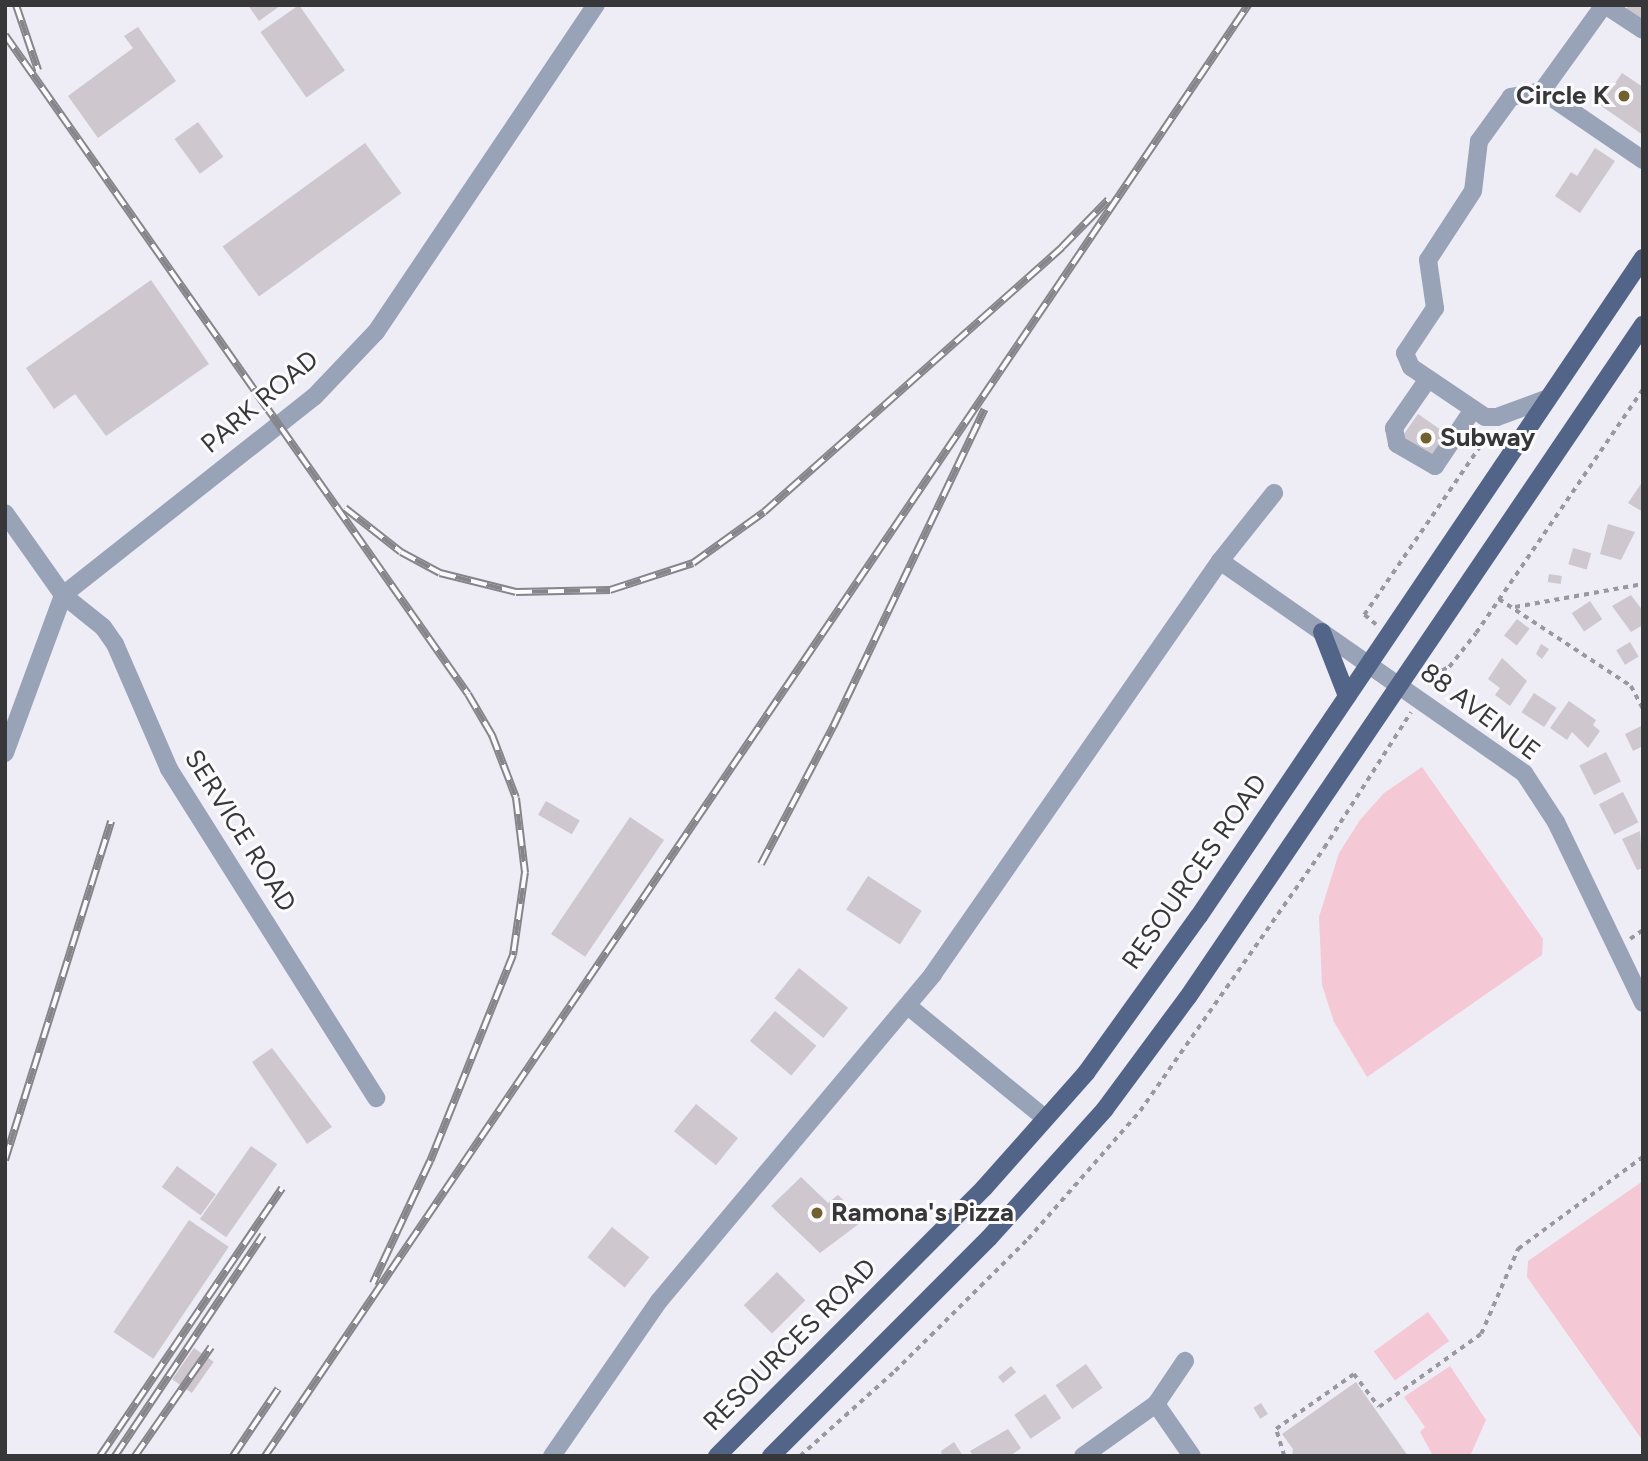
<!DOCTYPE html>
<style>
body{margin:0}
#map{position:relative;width:1648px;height:1461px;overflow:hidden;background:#eeecf5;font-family:Figtree,sans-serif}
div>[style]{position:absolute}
.green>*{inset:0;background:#f5c8d6;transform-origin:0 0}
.building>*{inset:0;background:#cec7ce;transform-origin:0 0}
.path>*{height:3.5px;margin-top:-1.75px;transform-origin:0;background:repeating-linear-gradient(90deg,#99989e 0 5px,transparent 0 10px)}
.minor>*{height:18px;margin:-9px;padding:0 9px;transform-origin:9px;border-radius:9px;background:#98a3b8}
.major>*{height:18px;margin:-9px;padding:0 9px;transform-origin:9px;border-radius:9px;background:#526588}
.rail>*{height:8px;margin-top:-4px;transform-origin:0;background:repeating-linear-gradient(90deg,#fbfbfe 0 16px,#86858a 0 32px);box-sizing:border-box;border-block:2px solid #86858a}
.dots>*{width:19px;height:19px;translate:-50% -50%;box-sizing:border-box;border:4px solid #fbfbfe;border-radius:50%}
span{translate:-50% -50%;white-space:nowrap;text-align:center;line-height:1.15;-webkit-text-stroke:6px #fbfbfe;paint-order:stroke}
.poi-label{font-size:26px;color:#37373a;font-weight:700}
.right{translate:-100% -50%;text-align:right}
.left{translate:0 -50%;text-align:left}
.street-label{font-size:26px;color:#37373a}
.frame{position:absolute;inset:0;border:7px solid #37373a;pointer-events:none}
</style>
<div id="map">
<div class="green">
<div style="clip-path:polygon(1422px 767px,1543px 939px,1542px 955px,1367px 1077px,1334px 1022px,1322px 985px,1319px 917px,1339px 853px,1360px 820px,1384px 793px)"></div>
<div style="clip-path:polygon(1643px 1181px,1643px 1441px,1527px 1277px,1528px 1261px)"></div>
<div style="left:1428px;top:1312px;width:36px;height:67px;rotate:54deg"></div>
<div style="clip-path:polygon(1450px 1366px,1486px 1420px,1470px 1456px,1433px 1456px,1420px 1432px,1425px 1427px,1404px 1397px)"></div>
</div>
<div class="building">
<div style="clip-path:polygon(248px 5px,281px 5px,259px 21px)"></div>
<div style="left:299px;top:5px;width:80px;height:47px;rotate:55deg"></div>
<div style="clip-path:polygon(1629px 5px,1643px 5px,1643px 23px,1625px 11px)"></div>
<div style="clip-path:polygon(138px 27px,176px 81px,98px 138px,68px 96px,133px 48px,124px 36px)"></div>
<div style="clip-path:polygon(1622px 73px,1643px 87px,1643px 135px,1600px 105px)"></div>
<div style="left:198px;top:122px;width:43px;height:29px;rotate:54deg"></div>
<div style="left:365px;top:143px;width:62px;height:176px;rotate:54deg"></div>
<div style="clip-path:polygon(1595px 148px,1615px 161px,1580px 213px,1555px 196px,1571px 172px,1577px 176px)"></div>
<div style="clip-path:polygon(151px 280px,209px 364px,106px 436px,75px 394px,54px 409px,26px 368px)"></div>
<div style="left:1418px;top:414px;width:38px;height:30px;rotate:35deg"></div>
<div style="clip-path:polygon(1643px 481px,1643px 512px,1628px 503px)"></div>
<div style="clip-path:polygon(1608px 524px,1635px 532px,1621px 560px,1600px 554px)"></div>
<div style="left:1573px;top:548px;width:19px;height:17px;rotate:16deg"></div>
<div style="left:1549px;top:574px;width:13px;height:8px;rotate:9deg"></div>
<div style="clip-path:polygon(1631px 595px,1643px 611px,1643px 625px,1631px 632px,1612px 606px)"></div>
<div style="left:1590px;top:601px;width:22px;height:22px;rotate:56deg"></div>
<div style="left:1517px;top:619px;width:16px;height:21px;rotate:38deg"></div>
<div style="left:1630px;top:642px;width:17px;height:16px;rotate:59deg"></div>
<div style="clip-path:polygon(1541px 644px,1549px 649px,1542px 659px,1536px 654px)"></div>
<div style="clip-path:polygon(1502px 658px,1527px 681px,1510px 706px,1495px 695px,1500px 688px,1488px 679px)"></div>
<div style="left:1534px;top:693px;width:27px;height:23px;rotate:33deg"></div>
<div style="clip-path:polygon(1569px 701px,1596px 720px,1593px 725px,1600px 731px,1588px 748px,1572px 732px,1567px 740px,1550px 728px)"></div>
<div style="clip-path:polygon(1643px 725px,1643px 746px,1633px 751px,1625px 734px)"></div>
<div style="left:1606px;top:752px;width:33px;height:30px;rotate:63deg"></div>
<div style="left:1623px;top:792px;width:34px;height:27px;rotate:63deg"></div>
<div style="left:546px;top:801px;width:39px;height:16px;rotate:30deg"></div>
<div style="left:630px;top:817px;width:41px;height:141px;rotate:34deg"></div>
<div style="clip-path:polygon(1640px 831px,1643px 868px,1637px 870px,1622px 839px)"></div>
<div style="left:868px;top:876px;width:64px;height:40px;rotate:33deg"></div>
<div style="left:799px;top:968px;width:63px;height:39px;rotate:39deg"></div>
<div style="left:775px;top:1011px;width:54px;height:39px;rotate:40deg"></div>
<div style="clip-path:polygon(272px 1048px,332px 1127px,307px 1144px,252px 1062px)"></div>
<div style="left:696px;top:1104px;width:54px;height:35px;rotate:39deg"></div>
<div style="left:251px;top:1146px;width:32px;height:89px;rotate:35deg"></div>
<div style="left:177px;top:1166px;width:48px;height:26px;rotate:36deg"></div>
<div style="clip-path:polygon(801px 1177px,828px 1203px,838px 1195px,864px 1220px,820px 1253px,771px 1206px)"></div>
<div style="left:189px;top:1220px;width:48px;height:135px;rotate:34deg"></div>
<div style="left:612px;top:1227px;width:48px;height:39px;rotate:39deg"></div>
<div style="left:777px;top:1272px;width:40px;height:47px;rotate:45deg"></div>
<div style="left:194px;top:1348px;width:24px;height:38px;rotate:35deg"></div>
<div style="left:1086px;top:1364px;width:29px;height:37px;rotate:55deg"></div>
<div style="left:1011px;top:1366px;width:8px;height:17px;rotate:50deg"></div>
<div style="clip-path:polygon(1356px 1382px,1408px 1456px,1292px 1456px,1293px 1449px,1282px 1434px)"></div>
<div style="left:1045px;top:1394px;width:29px;height:37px;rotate:56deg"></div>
<div style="left:1261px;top:1403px;width:13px;height:9px;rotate:58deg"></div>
<div style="clip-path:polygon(1008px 1429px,1021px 1448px,1010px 1456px,973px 1456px,970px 1451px)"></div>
<div style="clip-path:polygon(954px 1442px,963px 1456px,942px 1456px,941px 1451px)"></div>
</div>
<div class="path">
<div style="left:1499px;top:599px;width:158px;rotate:33.4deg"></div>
<div style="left:1631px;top:686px;width:26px;rotate:62deg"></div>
<div style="left:1515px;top:607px;width:130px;rotate:-10.2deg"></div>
<div style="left:1376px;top:625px;width:16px;rotate:-140deg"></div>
<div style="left:1364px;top:615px;width:210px;rotate:-55.5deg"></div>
<div style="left:1427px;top:685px;width:12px;rotate:-59deg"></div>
<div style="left:1433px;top:675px;width:18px;rotate:-27deg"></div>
<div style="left:1449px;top:667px;width:43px;rotate:-51.5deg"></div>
<div style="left:1476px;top:633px;width:296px;rotate:-55.6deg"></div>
<div style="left:1630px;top:939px;width:16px;rotate:-35deg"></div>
<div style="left:800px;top:1456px;width:127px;rotate:-41.8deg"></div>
<div style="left:895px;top:1371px;width:187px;rotate:-44.8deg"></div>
<div style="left:1028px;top:1239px;width:170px;rotate:-48.8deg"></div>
<div style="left:1140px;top:1111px;width:321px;rotate:-55deg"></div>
<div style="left:1324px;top:848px;width:161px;rotate:-57.4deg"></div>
<div style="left:1284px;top:1456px;width:28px;rotate:-107deg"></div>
<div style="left:1276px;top:1429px;width:95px;rotate:-35.2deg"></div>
<div style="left:1354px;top:1374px;width:41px;rotate:52.9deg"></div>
<div style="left:1379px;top:1407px;width:125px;rotate:-35.6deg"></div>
<div style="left:1481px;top:1334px;width:93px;rotate:-66.5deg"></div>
<div style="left:1518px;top:1249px;width:155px;rotate:-36.4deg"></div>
</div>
<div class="minor">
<div style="left:1604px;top:5px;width:106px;rotate:125.8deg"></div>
<div style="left:1542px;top:91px;width:122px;rotate:34.3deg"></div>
<div style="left:1605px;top:5px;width:45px;rotate:33.3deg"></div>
<div style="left:1542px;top:91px;width:32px;rotate:169deg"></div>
<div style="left:1511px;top:97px;width:54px;rotate:126deg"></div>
<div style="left:1479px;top:141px;width:50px;rotate:96.8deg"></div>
<div style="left:1473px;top:191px;width:82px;rotate:123.1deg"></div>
<div style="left:1428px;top:260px;width:49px;rotate:81.7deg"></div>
<div style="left:1435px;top:308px;width:54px;rotate:123.7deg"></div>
<div style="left:1405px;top:353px;width:15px;rotate:67deg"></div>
<div style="left:1411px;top:367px;width:89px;rotate:34deg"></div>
<div style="left:1485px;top:417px;width:12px"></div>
<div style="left:1497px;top:417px;width:52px;rotate:-20.2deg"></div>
<div style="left:1428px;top:379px;width:60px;rotate:124.8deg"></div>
<div style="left:1394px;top:428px;width:16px;rotate:79deg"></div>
<div style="left:1397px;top:444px;width:44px;rotate:30.1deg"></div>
<div style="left:1435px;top:466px;width:66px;rotate:-56.1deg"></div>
<div style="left:5px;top:513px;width:100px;rotate:54.7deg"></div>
<div style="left:63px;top:595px;width:51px;rotate:38.7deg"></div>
<div style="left:103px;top:627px;width:21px;rotate:55deg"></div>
<div style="left:115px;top:644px;width:136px;rotate:66.6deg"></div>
<div style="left:169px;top:769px;width:389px;rotate:57.8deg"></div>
<div style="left:1220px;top:561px;width:371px;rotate:34.9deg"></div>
<div style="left:1524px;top:773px;width:59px;rotate:56.9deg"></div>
<div style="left:1556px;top:822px;width:201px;rotate:64.3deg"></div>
<div style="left:5px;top:753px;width:168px;rotate:-69.8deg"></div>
<div style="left:63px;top:595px;width:320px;rotate:-38.3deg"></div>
<div style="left:314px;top:397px;width:90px;rotate:-46.4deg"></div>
<div style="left:376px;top:332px;width:394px;rotate:-56.1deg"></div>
<div style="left:908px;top:1006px;width:177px;rotate:39.3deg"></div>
<div style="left:1156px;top:1404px;width:63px;rotate:55.3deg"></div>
<div style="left:552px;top:1456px;width:188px;rotate:-55.4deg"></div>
<div style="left:659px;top:1301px;width:427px;rotate:-50deg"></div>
<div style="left:933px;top:974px;width:503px;rotate:-55.2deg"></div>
<div style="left:1220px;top:561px;width:87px;rotate:-51.5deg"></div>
<div style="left:1083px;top:1456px;width:90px;rotate:-35.5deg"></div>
<div style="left:1156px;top:1404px;width:52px;rotate:-56deg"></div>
</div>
<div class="major">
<div style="left:1322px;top:632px;width:69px;rotate:68.7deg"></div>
<div style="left:717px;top:1456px;width:378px;rotate:-45.1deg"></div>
<div style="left:984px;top:1188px;width:154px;rotate:-48.4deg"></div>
<div style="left:1086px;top:1073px;width:193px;rotate:-54.3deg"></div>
<div style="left:1199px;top:916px;width:794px;rotate:-55.99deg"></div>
<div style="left:771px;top:1456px;width:308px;rotate:-45deg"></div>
<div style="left:989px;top:1238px;width:173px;rotate:-48deg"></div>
<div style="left:1105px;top:1109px;width:139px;rotate:-53.5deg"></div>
<div style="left:1188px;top:997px;width:812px;rotate:-55.9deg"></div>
</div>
<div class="rail">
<div style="left:16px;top:5px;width:69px;rotate:71.3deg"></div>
<div style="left:5px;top:35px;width:805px;rotate:54.91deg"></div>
<div style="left:468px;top:694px;width:48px;rotate:59.7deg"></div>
<div style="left:492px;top:735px;width:67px;rotate:69.1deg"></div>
<div style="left:516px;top:798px;width:75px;rotate:83.1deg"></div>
<div style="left:525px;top:872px;width:84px;rotate:98.2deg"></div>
<div style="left:513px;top:955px;width:222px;rotate:111.9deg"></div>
<div style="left:430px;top:1161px;width:135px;rotate:115deg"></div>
<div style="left:345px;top:508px;width:71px;rotate:38.2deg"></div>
<div style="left:401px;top:552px;width:44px;rotate:28.3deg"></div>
<div style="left:440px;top:573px;width:78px;rotate:14deg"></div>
<div style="left:516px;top:592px;width:94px;rotate:-1.2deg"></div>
<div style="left:610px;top:590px;width:87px;rotate:-18deg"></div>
<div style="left:693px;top:563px;width:87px;rotate:-35.7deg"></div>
<div style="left:764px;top:512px;width:399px;rotate:-41.6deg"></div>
<div style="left:1062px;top:247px;width:66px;rotate:-45.6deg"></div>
<div style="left:761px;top:864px;width:155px;rotate:-62.3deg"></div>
<div style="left:833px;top:727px;width:352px;rotate:-64.5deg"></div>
<div style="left:5px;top:1160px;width:355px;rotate:-72.6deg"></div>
<div style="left:100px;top:1456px;width:324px;rotate:-55.8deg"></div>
<div style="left:115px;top:1456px;width:266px;rotate:-56.2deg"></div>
<div style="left:135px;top:1456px;width:133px;rotate:-55.1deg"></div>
<div style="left:233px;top:1456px;width:81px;rotate:-56.1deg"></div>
<div style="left:265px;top:1456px;width:1753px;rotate:-55.88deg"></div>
</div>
<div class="dots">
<div style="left:1624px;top:96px;background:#71612f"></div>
<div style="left:1426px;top:438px;background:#71612f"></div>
<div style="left:817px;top:1213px;background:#71612f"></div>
</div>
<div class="poi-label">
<span class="right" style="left:1610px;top:96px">Circle K</span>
<span class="left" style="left:1440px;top:438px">Subway</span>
<span class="left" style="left:831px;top:1213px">Ramona's Pizza</span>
</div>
<div class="street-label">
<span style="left:260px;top:402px;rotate:-40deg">PARK ROAD</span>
<span style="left:1480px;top:712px;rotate:37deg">88 AVENUE</span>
<span style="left:240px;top:831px;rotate:58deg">SERVICE ROAD</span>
<span style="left:1195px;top:872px;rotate:-55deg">RESOURCES ROAD</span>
<span style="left:790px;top:1345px;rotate:-45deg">RESOURCES ROAD</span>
</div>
<div class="frame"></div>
</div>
